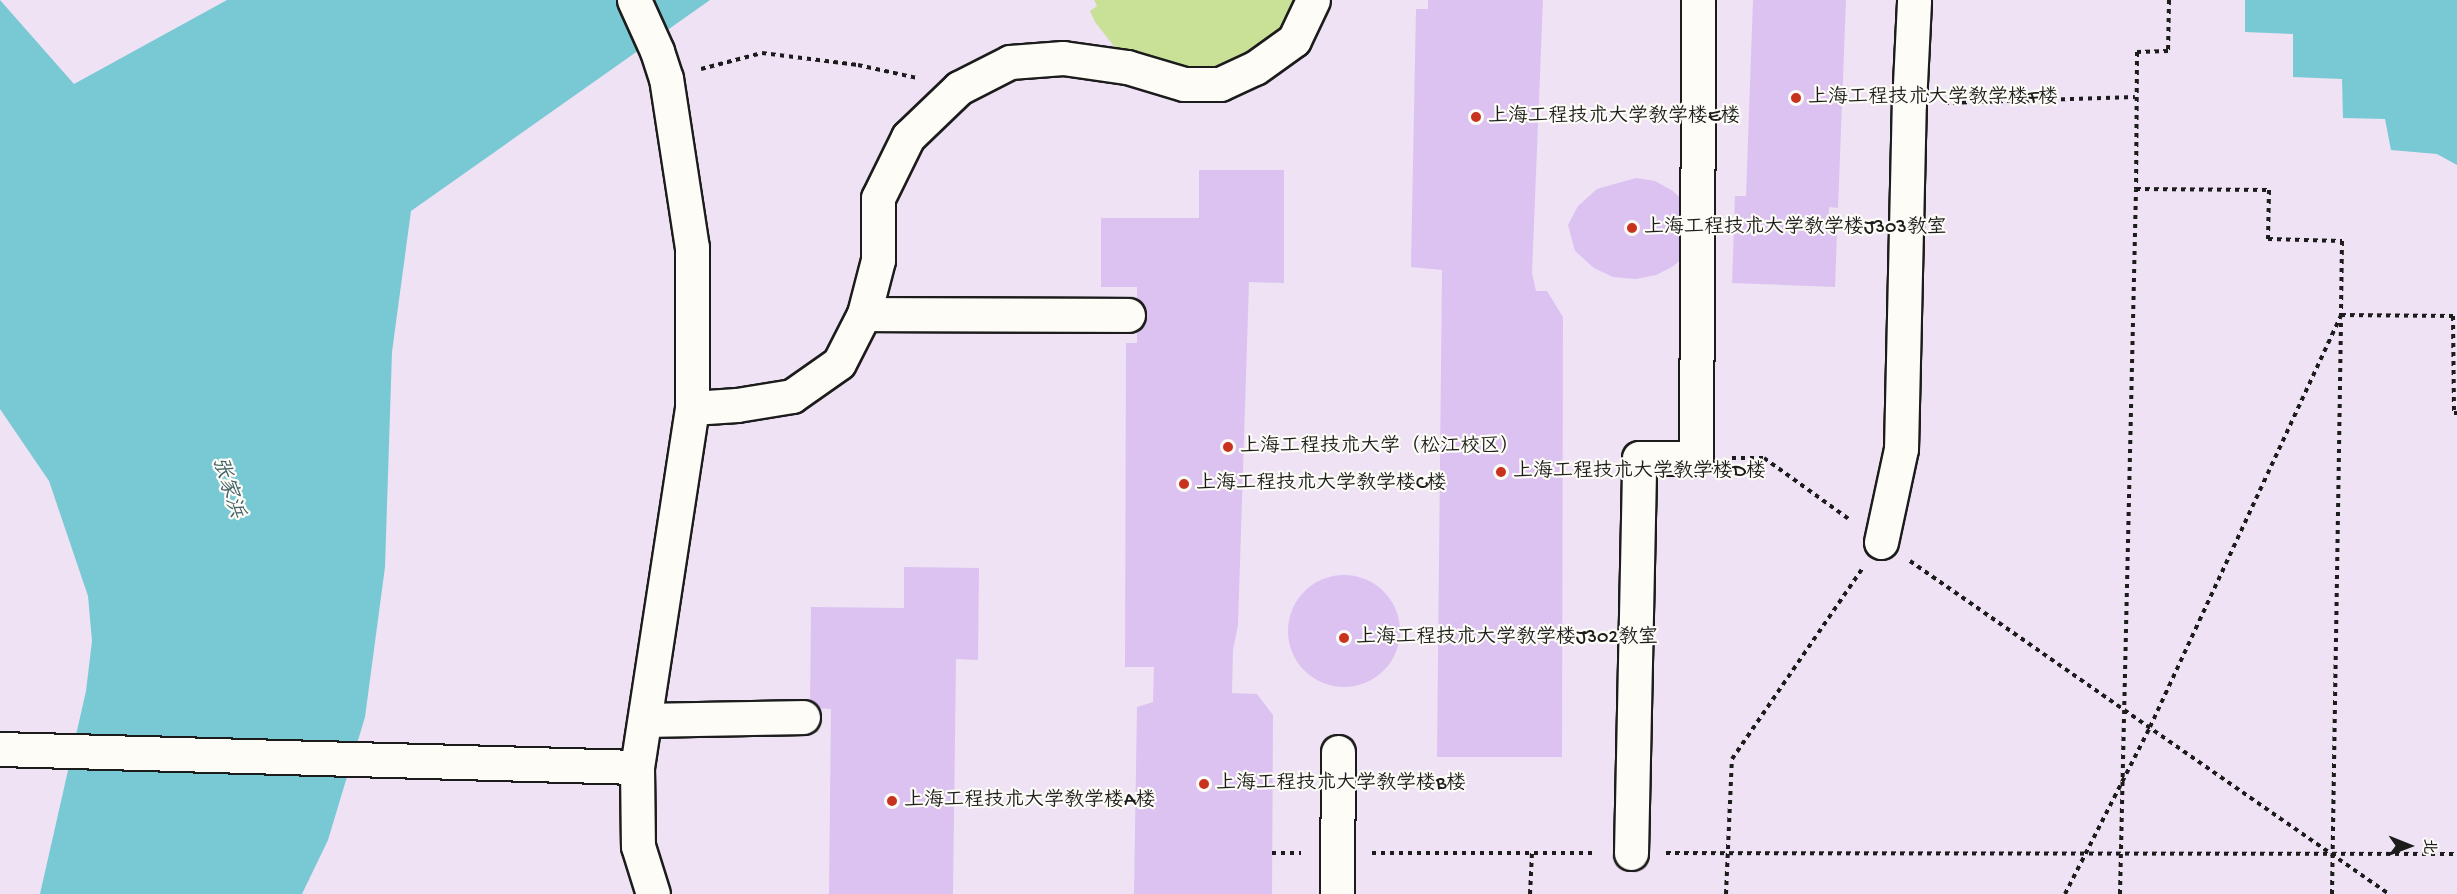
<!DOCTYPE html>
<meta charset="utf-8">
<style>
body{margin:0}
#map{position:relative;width:2457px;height:894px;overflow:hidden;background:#f6f0f6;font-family:"Gochi Hand","LXGW WenKai TC",sans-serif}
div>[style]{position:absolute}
.built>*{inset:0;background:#eee2f4;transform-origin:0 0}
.green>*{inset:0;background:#c8e197}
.water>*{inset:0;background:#79c9d5}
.building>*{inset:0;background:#dcc2f0}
.round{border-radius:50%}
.path>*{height:4px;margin-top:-2px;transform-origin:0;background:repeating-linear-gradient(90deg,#1c1c1c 0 4.5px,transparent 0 9px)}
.roads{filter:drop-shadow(2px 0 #1c1c1c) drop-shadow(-2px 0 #1c1c1c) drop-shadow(0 2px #1c1c1c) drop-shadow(0 -2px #1c1c1c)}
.minor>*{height:33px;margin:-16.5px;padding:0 16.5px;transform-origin:16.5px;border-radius:16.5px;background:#fdfcf7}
.dots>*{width:16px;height:16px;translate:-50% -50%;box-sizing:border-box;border:3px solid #fdfcf7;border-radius:50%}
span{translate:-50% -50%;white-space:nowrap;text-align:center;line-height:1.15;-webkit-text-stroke:4.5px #fdfcf7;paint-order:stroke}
.poi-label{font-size:20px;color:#1c1c1c}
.left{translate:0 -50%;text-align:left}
.water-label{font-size:21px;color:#416166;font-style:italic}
.north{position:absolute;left:2379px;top:816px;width:60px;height:60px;-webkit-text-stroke:4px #fdfcf7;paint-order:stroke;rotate:91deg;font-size:16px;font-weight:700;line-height:24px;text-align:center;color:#1c1c1c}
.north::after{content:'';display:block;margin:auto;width:21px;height:27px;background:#1c1c1c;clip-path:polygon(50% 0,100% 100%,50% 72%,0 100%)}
</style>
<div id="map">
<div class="built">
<div style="left:0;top:0;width:2457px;height:894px"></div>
</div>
<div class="green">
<div style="clip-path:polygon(1094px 0,1295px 0,1277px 34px,1220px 84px,1124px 59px,1095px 22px,1090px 11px,1097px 6px)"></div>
</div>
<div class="water">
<div style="clip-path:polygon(0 0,74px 84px,227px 0,710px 0,411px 211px,392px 352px,385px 567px,365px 717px,328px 840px,302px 894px,40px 894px,86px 691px,92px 641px,88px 596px,49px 481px,0 409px)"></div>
<div style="clip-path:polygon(2245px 0,2457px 0,2457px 165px,2437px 154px,2391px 150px,2385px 119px,2343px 118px,2342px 79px,2293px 77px,2293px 34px,2245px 32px)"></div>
</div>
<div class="building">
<div style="clip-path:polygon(1428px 0,1543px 0,1532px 273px,1536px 291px,1547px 291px,1563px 317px,1562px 757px,1437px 757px,1442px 270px,1411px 267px,1416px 9px,1428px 9px)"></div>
<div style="clip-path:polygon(1753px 0,1846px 0,1838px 208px,1829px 207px,1828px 233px,1837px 233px,1835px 287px,1732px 283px,1735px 196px,1746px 196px)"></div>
<div style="clip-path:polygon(1199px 170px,1284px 170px,1284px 283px,1249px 282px,1238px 625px,1233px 650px,1232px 693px,1257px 694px,1273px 715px,1272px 894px,1134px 894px,1137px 707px,1153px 702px,1154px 667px,1125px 667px,1126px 343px,1137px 343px,1137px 287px,1101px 287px,1101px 218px,1199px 218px)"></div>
<div style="clip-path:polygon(1636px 178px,1655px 181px,1673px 191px,1689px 207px,1688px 254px,1672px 267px,1656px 275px,1636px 279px,1613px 277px,1594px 268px,1575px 251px,1568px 225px,1578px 206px,1597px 189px)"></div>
<div style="clip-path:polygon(904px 567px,979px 568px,978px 660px,956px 659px,953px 894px,829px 894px,831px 709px,810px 708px,811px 607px,904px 608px)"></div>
<div class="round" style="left:1288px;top:575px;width:112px;height:112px"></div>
</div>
<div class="path">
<div style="left:2169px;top:0;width:51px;rotate:91.1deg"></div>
<div style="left:2168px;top:51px;width:31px;rotate:178deg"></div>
<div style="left:2137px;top:52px;width:137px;rotate:90.4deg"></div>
<div style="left:2136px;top:189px;width:133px;rotate:0.4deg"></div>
<div style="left:2269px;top:190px;width:49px;rotate:91.2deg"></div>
<div style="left:2268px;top:239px;width:74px;rotate:1.5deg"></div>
<div style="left:2342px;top:241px;width:74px;rotate:90.8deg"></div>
<div style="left:2341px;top:315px;width:112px;rotate:0.5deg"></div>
<div style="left:2453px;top:316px;width:97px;rotate:89.4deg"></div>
<div style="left:2454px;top:413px;width:3px"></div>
<div style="left:701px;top:69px;width:63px;rotate:-14.7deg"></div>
<div style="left:762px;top:53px;width:97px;rotate:7.1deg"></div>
<div style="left:858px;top:65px;width:60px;rotate:12.4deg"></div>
<div style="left:1944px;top:103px;width:191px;rotate:-1.8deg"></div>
<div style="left:1732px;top:458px;width:32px"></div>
<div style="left:1764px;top:458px;width:105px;rotate:35.7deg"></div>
<div style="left:1910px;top:561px;width:583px;rotate:34.81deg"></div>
<div style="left:1272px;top:853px;width:29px"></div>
<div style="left:1372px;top:853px;width:223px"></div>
<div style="left:1666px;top:853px;width:791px;rotate:0.07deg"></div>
<div style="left:1530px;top:894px;width:41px;rotate:-87.2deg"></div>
<div style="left:1726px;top:894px;width:135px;rotate:-87.5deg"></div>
<div style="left:1732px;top:759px;width:230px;rotate:-55.6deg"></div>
<div style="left:2065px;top:894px;width:187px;rotate:-63deg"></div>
<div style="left:2150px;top:727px;width:454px;rotate:-65.1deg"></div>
<div style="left:2120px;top:894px;width:705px;rotate:-88.7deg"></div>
<div style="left:2332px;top:894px;width:575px;rotate:-89.1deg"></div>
</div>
<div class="roads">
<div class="minor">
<div style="left:634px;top:0;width:56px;rotate:65.7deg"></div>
<div style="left:657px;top:51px;width:28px;rotate:72deg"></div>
<div style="left:666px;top:78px;width:171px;rotate:81.3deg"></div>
<div style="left:692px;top:247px;width:161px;rotate:90deg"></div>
<div style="left:692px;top:408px;width:363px;rotate:98.7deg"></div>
<div style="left:637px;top:767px;width:79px;rotate:89.3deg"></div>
<div style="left:638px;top:846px;width:50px;rotate:72.6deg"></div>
<div style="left:864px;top:314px;width:264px;rotate:0.2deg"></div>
<div style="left:692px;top:408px;width:45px;rotate:-3.8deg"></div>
<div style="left:737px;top:405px;width:56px;rotate:-9.3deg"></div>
<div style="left:792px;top:396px;width:57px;rotate:-35.1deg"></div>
<div style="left:839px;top:363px;width:55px;rotate:-63deg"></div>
<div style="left:864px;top:314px;width:56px;rotate:-75.5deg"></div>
<div style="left:878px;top:260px;width:62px;rotate:-90deg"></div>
<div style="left:878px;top:198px;width:68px;rotate:-63.8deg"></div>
<div style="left:908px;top:137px;width:71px;rotate:-43.9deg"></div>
<div style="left:959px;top:88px;width:57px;rotate:-27deg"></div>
<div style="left:1010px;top:62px;width:53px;rotate:-4.3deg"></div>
<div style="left:1063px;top:58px;width:65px;rotate:8deg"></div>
<div style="left:1127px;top:67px;width:59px;rotate:16.6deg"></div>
<div style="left:1184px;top:84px;width:36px"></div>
<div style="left:1220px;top:84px;width:38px;rotate:-25deg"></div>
<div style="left:1255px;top:68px;width:48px;rotate:-35.7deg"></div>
<div style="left:1294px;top:40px;width:44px;rotate:-64.6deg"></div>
<div style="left:1881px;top:542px;width:95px;rotate:-77.9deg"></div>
<div style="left:1901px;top:449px;width:345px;rotate:-88.7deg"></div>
<div style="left:1909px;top:104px;width:104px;rotate:-87.2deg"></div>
<div style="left:646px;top:720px;width:157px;rotate:-1.1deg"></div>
<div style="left:0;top:749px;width:637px;rotate:1.62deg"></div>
<div style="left:1631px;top:853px;width:395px;rotate:-88.8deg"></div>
<div style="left:1639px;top:458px;width:57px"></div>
<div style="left:1696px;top:458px;width:458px;rotate:-89.7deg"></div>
<div style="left:1337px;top:894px;width:142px;rotate:-89.6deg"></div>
</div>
</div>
<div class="dots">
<div style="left:1796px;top:98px;background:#c8321e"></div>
<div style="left:1476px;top:117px;background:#c8321e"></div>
<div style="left:1632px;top:228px;background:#c8321e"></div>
<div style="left:1228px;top:447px;background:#c8321e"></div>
<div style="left:1501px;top:472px;background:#c8321e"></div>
<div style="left:1184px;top:484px;background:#c8321e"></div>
<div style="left:1344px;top:638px;background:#c8321e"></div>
<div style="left:1204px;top:784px;background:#c8321e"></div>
<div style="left:892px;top:801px;background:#c8321e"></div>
</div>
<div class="poi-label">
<span class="left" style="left:1808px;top:98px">上海工程技术大学教学楼F楼</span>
<span class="left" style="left:1488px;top:117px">上海工程技术大学教学楼E楼</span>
<span class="left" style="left:1644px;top:228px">上海工程技术大学教学楼J303教室</span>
<span class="left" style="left:1240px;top:447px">上海工程技术大学（松江校区）</span>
<span class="left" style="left:1513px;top:472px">上海工程技术大学教学楼D楼</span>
<span class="left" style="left:1196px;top:484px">上海工程技术大学教学楼C楼</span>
<span class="left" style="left:1356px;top:638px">上海工程技术大学教学楼J302教室</span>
<span class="left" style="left:1216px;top:784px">上海工程技术大学教学楼B楼</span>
<span class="left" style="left:904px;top:801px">上海工程技术大学教学楼A楼</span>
</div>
<div class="water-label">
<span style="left:226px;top:488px;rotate:72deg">张家浜</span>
</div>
<div class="north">北</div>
</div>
